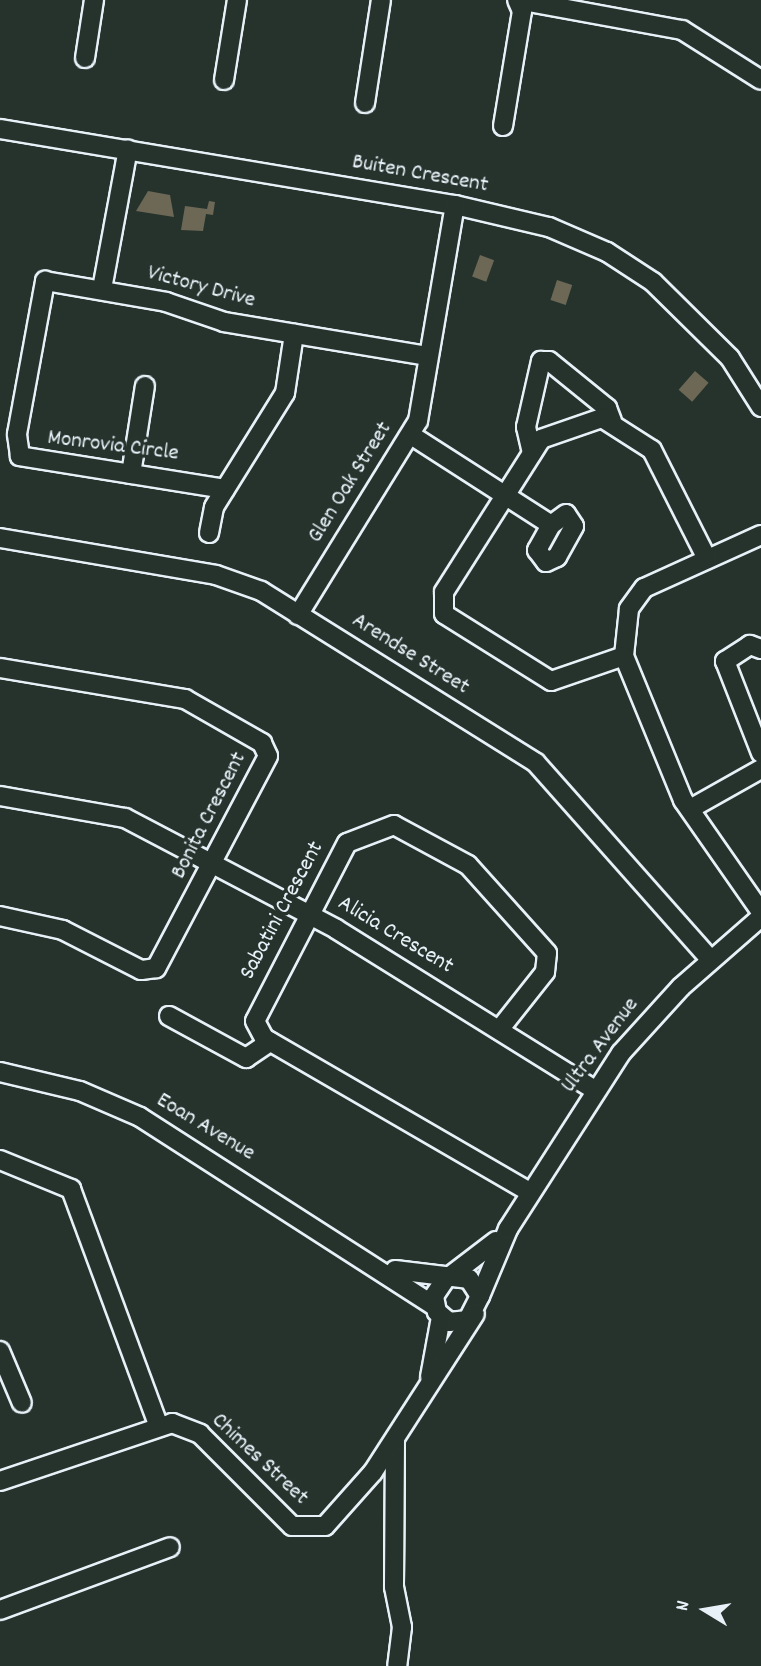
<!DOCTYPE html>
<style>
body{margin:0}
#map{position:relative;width:761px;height:1666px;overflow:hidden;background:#26332d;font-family:Dekko,sans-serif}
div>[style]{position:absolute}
.building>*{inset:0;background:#6c6855;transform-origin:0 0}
.roads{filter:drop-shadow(2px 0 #e8f1f8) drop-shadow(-2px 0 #e8f1f8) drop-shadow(0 2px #e8f1f8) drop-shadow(0 -2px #e8f1f8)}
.minor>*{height:18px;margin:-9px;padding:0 9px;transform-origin:9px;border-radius:9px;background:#26332d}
span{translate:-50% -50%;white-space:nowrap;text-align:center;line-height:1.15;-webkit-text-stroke:7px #26332d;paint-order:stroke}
.street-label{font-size:23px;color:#e8f1f8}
.north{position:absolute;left:670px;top:1575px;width:70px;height:70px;-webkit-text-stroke:5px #26332d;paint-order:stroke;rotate:281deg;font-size:19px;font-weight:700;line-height:28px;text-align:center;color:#e8f1f8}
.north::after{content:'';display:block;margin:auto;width:24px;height:32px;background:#e8f1f8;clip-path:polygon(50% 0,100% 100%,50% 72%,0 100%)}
</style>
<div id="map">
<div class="building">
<div style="clip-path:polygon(148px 191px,170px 195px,174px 217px,136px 211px)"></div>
<div style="clip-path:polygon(209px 201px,215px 202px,213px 215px,206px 214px,203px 231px,181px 230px,185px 206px,207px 209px)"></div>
<div style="left:480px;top:255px;width:15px;height:23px;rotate:20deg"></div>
<div style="left:557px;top:280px;width:16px;height:21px;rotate:18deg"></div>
<div style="left:695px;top:371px;width:18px;height:25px;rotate:41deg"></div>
</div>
<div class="roads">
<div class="minor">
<div style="left:518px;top:0;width:167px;rotate:10.4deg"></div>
<div style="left:682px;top:30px;width:93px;rotate:32.3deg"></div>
<div style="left:85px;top:58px;width:59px;rotate:-81.2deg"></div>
<div style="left:224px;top:80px;width:81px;rotate:-80.8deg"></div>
<div style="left:365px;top:103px;width:104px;rotate:-81.2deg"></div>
<div style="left:503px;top:126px;width:117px;rotate:-80.6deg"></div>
<div style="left:522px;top:11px;width:12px;rotate:-114deg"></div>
<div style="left:0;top:129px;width:461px;rotate:9.5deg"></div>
<div style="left:455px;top:205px;width:97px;rotate:13.2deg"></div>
<div style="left:549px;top:227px;width:63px;rotate:23.3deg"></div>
<div style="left:607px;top:252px;width:55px;rotate:33.1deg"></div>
<div style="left:653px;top:282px;width:108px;rotate:44.6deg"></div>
<div style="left:730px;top:358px;width:58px;rotate:57.7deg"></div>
<div style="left:102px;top:289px;width:142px;rotate:-79.5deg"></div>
<div style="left:411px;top:435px;width:166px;rotate:32.7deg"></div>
<div style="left:551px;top:525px;width:29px;rotate:119deg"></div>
<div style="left:537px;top:550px;width:15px;rotate:53deg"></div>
<div style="left:546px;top:562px;width:12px;rotate:-24deg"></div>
<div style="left:557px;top:557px;width:35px;rotate:-61deg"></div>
<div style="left:574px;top:526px;width:14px;rotate:-124deg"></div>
<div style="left:566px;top:514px;width:19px;rotate:144deg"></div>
<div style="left:532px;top:453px;width:27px;rotate:-103deg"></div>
<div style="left:526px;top:427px;width:68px;rotate:-77.2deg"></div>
<div style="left:541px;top:361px;width:8px"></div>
<div style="left:549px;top:361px;width:75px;rotate:39deg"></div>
<div style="left:607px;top:408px;width:14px;rotate:69deg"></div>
<div style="left:131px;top:474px;width:89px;rotate:-81deg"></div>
<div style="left:225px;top:489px;width:208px;rotate:-170.9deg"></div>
<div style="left:20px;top:456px;width:22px;rotate:-98deg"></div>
<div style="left:17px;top:434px;width:156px;rotate:-79.6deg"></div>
<div style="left:45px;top:281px;width:123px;rotate:9.8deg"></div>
<div style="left:166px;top:302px;width:61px;rotate:19deg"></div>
<div style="left:224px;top:322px;width:207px;rotate:9.5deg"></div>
<div style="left:209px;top:533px;width:26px;rotate:-79deg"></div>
<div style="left:214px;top:507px;width:134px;rotate:-58.1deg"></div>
<div style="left:285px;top:393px;width:60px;rotate:-81.3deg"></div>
<div style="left:761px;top:535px;width:128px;rotate:155.6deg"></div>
<div style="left:644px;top:588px;width:26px;rotate:126deg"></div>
<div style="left:629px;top:609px;width:47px;rotate:96.1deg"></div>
<div style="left:624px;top:656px;width:156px;rotate:67.7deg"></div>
<div style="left:683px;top:800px;width:136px;rotate:55.1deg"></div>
<div style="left:0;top:538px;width:219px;rotate:9.7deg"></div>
<div style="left:216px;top:575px;width:48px;rotate:19.6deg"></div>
<div style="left:261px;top:591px;width:324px;rotate:32deg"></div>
<div style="left:536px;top:763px;width:262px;rotate:48.4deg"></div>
<div style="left:298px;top:615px;width:228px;rotate:-58.3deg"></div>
<div style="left:418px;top:421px;width:219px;rotate:-80.3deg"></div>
<div style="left:761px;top:649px;width:12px;rotate:-160deg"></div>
<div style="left:750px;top:645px;width:30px;rotate:147deg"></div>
<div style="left:725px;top:661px;width:99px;rotate:68.6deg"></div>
<div style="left:624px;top:656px;width:77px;rotate:161.1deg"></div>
<div style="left:551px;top:681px;width:126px;rotate:-147.9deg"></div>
<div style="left:444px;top:614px;width:22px;rotate:-90deg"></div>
<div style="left:444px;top:592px;width:181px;rotate:-57.6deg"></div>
<div style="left:541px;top:439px;width:65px;rotate:-19deg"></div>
<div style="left:602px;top:418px;width:59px;rotate:32.6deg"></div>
<div style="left:652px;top:450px;width:122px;rotate:63.2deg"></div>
<div style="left:0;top:668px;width:188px;rotate:9.5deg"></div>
<div style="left:185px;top:699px;width:89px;rotate:29.7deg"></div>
<div style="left:262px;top:743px;width:14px;rotate:65deg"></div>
<div style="left:268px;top:756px;width:240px;rotate:117.8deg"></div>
<div style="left:156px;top:968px;width:15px;rotate:172deg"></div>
<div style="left:141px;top:970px;width:88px;rotate:-152.9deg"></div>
<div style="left:63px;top:930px;width:65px;rotate:-167.5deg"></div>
<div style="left:0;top:796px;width:127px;rotate:10deg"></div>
<div style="left:125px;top:818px;width:238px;rotate:27.7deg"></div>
<div style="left:336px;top:929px;width:305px;rotate:31.9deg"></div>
<div style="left:690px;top:809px;width:81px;rotate:-29.4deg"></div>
<div style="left:169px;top:1016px;width:88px;rotate:28.6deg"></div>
<div style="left:246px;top:1058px;width:29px;rotate:-34deg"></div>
<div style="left:499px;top:1030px;width:74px;rotate:-51.6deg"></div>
<div style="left:545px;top:972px;width:19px;rotate:-84deg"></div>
<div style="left:547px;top:953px;width:118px;rotate:-131.9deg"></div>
<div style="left:468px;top:865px;width:84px;rotate:-151.6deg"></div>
<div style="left:394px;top:825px;width:50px;rotate:159deg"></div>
<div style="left:347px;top:843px;width:200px;rotate:117.3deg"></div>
<div style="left:255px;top:1021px;width:19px;rotate:62deg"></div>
<div style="left:264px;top:1038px;width:307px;rotate:30.1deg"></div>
<div style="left:0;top:1072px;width:82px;rotate:13.4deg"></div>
<div style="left:80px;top:1091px;width:65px;rotate:23.4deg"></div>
<div style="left:140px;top:1117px;width:350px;rotate:32.7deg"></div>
<div style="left:0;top:1160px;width:77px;rotate:22.2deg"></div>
<div style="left:71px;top:1189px;width:251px;rotate:69.7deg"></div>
<div style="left:395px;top:1270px;width:75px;rotate:6.9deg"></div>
<div style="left:469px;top:1279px;width:20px;rotate:57deg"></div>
<div style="left:480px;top:1296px;width:27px;rotate:117deg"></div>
<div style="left:468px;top:1320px;width:19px;rotate:174deg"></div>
<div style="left:449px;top:1322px;width:16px;rotate:-140deg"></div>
<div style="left:437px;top:1312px;width:16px;rotate:-101deg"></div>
<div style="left:434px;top:1296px;width:22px;rotate:-56deg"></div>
<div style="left:449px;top:1277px;width:59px;rotate:-37.5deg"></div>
<div style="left:480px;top:1296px;width:73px;rotate:-67.3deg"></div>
<div style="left:508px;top:1229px;width:209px;rotate:-57.3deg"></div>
<div style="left:621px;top:1053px;width:89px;rotate:-47.7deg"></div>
<div style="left:681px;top:987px;width:106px;rotate:-41.2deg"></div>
<div style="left:0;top:1351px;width:56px;rotate:67.1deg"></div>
<div style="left:430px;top:1377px;width:61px;rotate:-79.6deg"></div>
<div style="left:395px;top:1441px;width:146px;rotate:90.4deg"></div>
<div style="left:394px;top:1587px;width:41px;rotate:78.7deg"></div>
<div style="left:402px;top:1627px;width:39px;rotate:97deg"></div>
<div style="left:0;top:1481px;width:182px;rotate:-18.6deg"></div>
<div style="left:172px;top:1423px;width:30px;rotate:21deg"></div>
<div style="left:200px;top:1434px;width:130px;rotate:45deg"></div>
<div style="left:292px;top:1526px;width:33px"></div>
<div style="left:325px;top:1526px;width:72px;rotate:-48.4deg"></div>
<div style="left:373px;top:1472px;width:188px;rotate:-57.2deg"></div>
<div style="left:0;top:1610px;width:181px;rotate:-20.3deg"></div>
</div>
</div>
<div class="street-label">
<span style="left:420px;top:175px;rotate:10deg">Buiten Crescent</span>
<span style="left:201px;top:288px;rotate:15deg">Victory Drive</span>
<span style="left:113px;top:447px;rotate:7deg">Monrovia Circle</span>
<span style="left:351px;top:483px;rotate:-58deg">Glen Oak Street</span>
<span style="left:410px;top:655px;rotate:32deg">Arendse Street</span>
<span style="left:210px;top:816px;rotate:-63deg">Bonita Crescent</span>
<span style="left:283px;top:911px;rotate:-62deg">Sabatini Crescent</span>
<span style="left:395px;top:936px;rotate:31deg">Alicia Crescent</span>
<span style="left:601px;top:1046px;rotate:-53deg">Ultra Avenue</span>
<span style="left:205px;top:1128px;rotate:31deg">Eoan Avenue</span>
<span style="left:259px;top:1460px;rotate:43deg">Chimes Street</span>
</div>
<div class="north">N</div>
</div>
